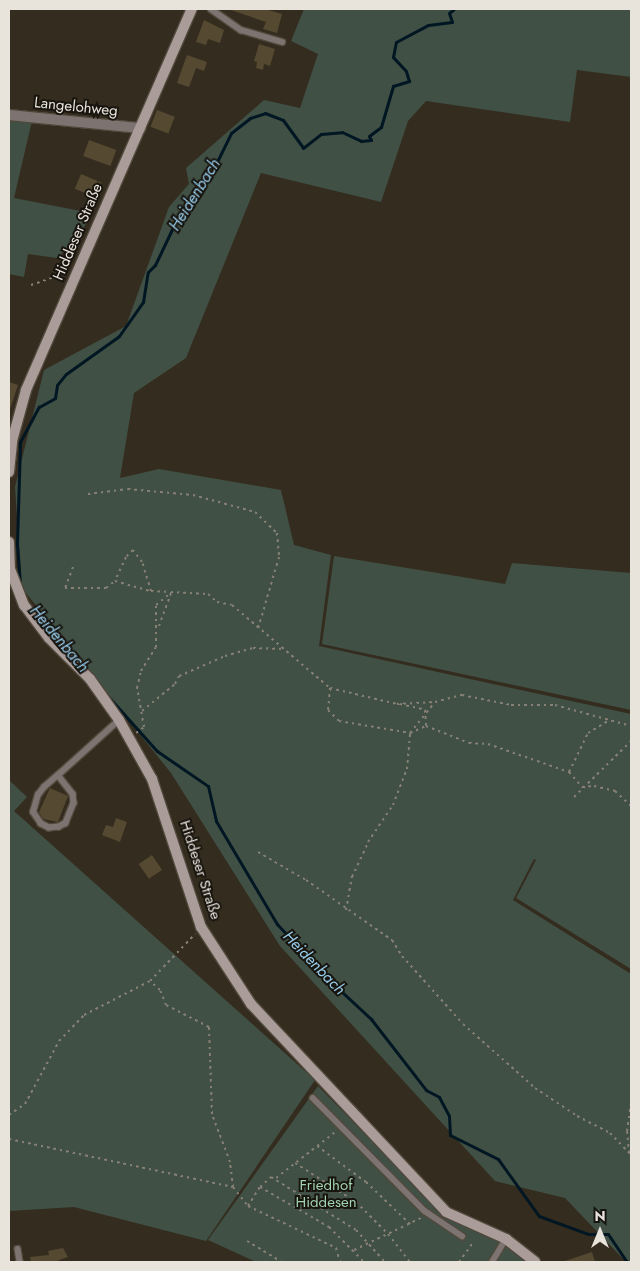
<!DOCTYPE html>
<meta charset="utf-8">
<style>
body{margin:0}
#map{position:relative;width:640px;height:1271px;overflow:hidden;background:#342c1e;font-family:Jost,sans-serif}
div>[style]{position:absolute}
.green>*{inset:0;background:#405045}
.stream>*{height:3px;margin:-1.5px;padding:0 1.5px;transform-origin:1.5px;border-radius:1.5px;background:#001723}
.building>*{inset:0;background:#554931;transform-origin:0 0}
.path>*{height:2px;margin-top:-1px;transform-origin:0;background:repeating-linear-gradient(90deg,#878075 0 2.5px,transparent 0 6.5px)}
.roads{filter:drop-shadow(1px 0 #51493c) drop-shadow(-1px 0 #51493c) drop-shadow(0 1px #51493c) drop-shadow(0 -1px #51493c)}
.lane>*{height:5.5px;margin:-2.75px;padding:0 2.75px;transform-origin:2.75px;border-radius:2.75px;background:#7d7472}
.street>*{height:10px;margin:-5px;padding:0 5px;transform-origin:5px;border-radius:5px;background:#7d7472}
.secondary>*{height:10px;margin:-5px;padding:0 5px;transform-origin:5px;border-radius:5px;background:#aa9c99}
span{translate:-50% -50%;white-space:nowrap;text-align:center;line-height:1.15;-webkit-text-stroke:4px #18150f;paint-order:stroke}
.street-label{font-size:15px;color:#e8e3db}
.park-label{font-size:15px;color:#a2d3b1}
.water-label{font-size:16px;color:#97cceb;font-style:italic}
.frame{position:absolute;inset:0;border:10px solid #e8e3db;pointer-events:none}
.north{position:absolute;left:575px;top:1206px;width:50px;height:50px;-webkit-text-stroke:4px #18150f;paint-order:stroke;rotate:0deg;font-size:14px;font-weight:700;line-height:20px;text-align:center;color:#e8e3db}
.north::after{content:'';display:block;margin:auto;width:18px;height:22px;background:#e8e3db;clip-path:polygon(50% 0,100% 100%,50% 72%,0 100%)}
</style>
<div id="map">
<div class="green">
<div style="clip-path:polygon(304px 9px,631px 9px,631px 77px,577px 70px,570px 122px,426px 101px,408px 121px,381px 202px,261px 173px,186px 358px,134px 393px,120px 478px,159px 469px,281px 490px,294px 545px,331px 555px,319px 646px,631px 714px,631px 969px,516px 898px,536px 860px,534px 859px,513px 900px,631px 974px,631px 1262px,626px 1262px,565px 1198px,495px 1181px,280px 946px,171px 773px,22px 588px,15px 487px,44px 370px,126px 326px,169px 207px,189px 184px,186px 168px,264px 100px,300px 108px,318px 54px,291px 41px)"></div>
<div style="clip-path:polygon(9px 119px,32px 121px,14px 198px,91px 213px,79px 237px,57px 258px,28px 254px,24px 277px,9px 274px)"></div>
<div style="clip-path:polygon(334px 556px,505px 584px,512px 563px,631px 573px,631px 710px,322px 644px)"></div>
<div style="clip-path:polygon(9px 780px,27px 797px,14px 811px,315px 1080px,206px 1241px,74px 1207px,9px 1211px)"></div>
<div style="clip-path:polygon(318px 1086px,445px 1215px,505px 1244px,528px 1262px,256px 1262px,208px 1240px)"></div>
</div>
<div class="stream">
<div style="left:20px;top:584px;width:40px;rotate:-94.3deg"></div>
<div style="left:17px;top:544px;width:102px;rotate:-88.3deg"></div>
<div style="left:20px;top:442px;width:40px;rotate:-62deg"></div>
<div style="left:39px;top:407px;width:18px;rotate:-29deg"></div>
<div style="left:55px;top:398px;width:13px;rotate:-81deg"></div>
<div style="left:57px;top:385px;width:14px;rotate:-51deg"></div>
<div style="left:66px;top:374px;width:65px;rotate:-35.6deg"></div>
<div style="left:119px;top:336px;width:42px;rotate:-54.8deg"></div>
<div style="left:143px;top:302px;width:30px;rotate:-81deg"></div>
<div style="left:148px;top:272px;width:10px;rotate:-45deg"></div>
<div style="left:155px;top:265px;width:44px;rotate:-64.6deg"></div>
<div style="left:174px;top:225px;width:20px;rotate:-45deg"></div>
<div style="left:188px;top:211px;width:20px;rotate:-75deg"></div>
<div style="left:193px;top:192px;width:21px;rotate:-41deg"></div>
<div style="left:209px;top:178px;width:50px;rotate:-63.9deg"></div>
<div style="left:231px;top:133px;width:24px;rotate:-38deg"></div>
<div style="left:250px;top:118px;width:16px;rotate:-18deg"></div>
<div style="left:265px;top:113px;width:19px;rotate:21deg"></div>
<div style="left:283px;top:120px;width:34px;rotate:54deg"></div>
<div style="left:303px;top:148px;width:23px;rotate:-38deg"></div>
<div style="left:321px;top:134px;width:21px;rotate:-5deg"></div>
<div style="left:342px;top:132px;width:21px;rotate:25deg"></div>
<div style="left:361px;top:141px;width:10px;rotate:-6deg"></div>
<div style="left:371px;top:140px;width:4px;rotate:-117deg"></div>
<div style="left:369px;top:136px;width:15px;rotate:-37deg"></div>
<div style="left:381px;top:127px;width:43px;rotate:-73.7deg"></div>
<div style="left:393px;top:86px;width:17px;rotate:-17deg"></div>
<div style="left:409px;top:81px;width:10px;rotate:-107deg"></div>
<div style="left:406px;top:71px;width:19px;rotate:-133deg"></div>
<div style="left:393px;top:57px;width:15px;rotate:-79deg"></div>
<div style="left:396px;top:42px;width:36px;rotate:-28deg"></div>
<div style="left:428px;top:25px;width:24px;rotate:-7deg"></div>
<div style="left:452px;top:22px;width:9px;rotate:-108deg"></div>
<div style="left:449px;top:13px;width:6px;rotate:-39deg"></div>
<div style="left:39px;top:617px;width:51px;rotate:48.2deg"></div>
<div style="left:106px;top:694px;width:76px;rotate:48.2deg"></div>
<div style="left:157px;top:751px;width:62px;rotate:34.5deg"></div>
<div style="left:208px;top:786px;width:36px;rotate:77deg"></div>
<div style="left:216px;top:821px;width:120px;rotate:59.4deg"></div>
<div style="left:277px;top:924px;width:75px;rotate:47.2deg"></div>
<div style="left:328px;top:979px;width:59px;rotate:42.9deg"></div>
<div style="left:371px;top:1019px;width:90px;rotate:52.2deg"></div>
<div style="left:426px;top:1090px;width:15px;rotate:28deg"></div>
<div style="left:439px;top:1097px;width:21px;rotate:62deg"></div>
<div style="left:449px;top:1116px;width:19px;rotate:87deg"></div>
<div style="left:450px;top:1135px;width:54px;rotate:26.6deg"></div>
<div style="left:498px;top:1159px;width:70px;rotate:54.3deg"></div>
<div style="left:539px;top:1216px;width:52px;rotate:20.2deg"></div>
<div style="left:588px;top:1234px;width:20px"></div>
<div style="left:608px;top:1234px;width:34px;rotate:56deg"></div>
</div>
<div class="building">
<div style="clip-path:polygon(228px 9px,265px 9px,282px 14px,277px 33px,263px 29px,266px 22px)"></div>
<div style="clip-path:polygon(204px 20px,224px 30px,220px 43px,208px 39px,206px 45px,196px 42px)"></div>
<div style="clip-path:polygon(259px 44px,275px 49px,270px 66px,264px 64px,263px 70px,256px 68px,257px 62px,254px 61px)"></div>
<div style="clip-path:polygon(187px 55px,207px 62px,204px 71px,196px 68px,189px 87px,177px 83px)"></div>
<div style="left:157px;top:110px;width:19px;height:18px;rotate:21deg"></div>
<div style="left:89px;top:140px;width:29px;height:17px;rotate:20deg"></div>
<div style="left:81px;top:174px;width:23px;height:16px;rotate:23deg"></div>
<div style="clip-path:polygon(9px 382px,18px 385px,10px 409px,9px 409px)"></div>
<div style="clip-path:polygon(50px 788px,68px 796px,58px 822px,43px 819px,39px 812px)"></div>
<div style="clip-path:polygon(116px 818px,127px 822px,120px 842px,102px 835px,106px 825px,113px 827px)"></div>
<div style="left:152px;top:855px;width:18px;height:16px;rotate:56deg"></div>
<div style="clip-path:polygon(63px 1248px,68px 1257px,54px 1262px,31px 1262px,30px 1257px,49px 1255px,48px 1251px)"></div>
<div style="clip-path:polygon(592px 1252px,595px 1262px,565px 1262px,565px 1261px)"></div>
</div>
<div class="path">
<div style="left:31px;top:285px;width:28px;rotate:-19deg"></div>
<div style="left:57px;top:276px;width:16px;rotate:-40deg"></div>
<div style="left:88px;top:494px;width:40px;rotate:-7.1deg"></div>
<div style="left:128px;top:489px;width:65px;rotate:5.3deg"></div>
<div style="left:193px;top:495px;width:64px;rotate:15.3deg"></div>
<div style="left:255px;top:512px;width:30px;rotate:44deg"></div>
<div style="left:277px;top:533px;width:24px;rotate:85deg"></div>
<div style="left:279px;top:557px;width:75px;rotate:106.3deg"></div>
<div style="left:73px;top:567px;width:22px;rotate:111deg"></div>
<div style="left:65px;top:588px;width:41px"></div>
<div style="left:106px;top:588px;width:11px;rotate:-38deg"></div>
<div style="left:151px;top:591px;width:30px;rotate:-107deg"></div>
<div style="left:142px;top:562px;width:15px;rotate:-127deg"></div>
<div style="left:133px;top:550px;width:10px;rotate:135deg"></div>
<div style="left:126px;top:557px;width:26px;rotate:115deg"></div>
<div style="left:115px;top:581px;width:37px;rotate:16deg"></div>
<div style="left:151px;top:591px;width:57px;rotate:3deg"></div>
<div style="left:208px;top:594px;width:12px;rotate:42deg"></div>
<div style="left:217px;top:602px;width:15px;rotate:11deg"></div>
<div style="left:232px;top:605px;width:128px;rotate:40.3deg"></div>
<div style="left:330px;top:688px;width:69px;rotate:13.4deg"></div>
<div style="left:397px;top:704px;width:38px;rotate:-3deg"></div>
<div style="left:435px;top:702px;width:28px;rotate:-15deg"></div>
<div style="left:462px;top:695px;width:50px;rotate:11.5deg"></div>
<div style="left:511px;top:705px;width:44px"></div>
<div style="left:555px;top:705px;width:79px;rotate:15.4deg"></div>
<div style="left:159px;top:626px;width:35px;rotate:-70deg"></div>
<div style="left:330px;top:688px;width:22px;rotate:95deg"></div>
<div style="left:328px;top:710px;width:16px;rotate:45deg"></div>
<div style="left:339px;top:721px;width:72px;rotate:9.6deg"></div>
<div style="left:410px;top:733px;width:17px;rotate:-24deg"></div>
<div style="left:426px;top:726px;width:46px;rotate:21.6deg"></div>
<div style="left:469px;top:743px;width:19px;rotate:3deg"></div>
<div style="left:488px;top:744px;width:86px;rotate:19.1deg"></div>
<div style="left:569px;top:772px;width:20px;rotate:49deg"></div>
<div style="left:582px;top:787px;width:12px;rotate:-5deg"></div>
<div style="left:594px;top:786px;width:22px;rotate:13deg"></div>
<div style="left:615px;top:791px;width:22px;rotate:43deg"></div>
<div style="left:400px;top:704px;width:26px;rotate:13deg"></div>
<div style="left:425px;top:710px;width:16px;rotate:86deg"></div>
<div style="left:142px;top:711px;width:43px;rotate:-39.3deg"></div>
<div style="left:175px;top:684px;width:9px;rotate:-63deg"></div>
<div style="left:179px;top:676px;width:50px;rotate:-23.5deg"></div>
<div style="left:225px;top:656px;width:29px;rotate:-16deg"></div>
<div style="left:253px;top:648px;width:31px;rotate:2deg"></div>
<div style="left:136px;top:733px;width:10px;rotate:-37deg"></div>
<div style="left:144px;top:727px;width:40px;rotate:-100deg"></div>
<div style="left:137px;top:688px;width:17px;rotate:-77deg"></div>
<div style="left:141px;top:671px;width:28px;rotate:-58deg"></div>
<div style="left:156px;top:647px;width:42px;rotate:-90deg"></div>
<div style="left:156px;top:605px;width:19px;rotate:-39deg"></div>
<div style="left:569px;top:772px;width:43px;rotate:-64deg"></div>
<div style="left:588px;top:733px;width:23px;rotate:-31deg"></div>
<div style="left:574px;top:797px;width:80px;rotate:-44.5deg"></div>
<div style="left:258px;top:852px;width:56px;rotate:30.3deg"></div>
<div style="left:306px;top:880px;width:105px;rotate:34.9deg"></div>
<div style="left:392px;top:940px;width:19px;rotate:58deg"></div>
<div style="left:402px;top:956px;width:91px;rotate:48.1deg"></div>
<div style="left:463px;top:1024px;width:96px;rotate:41.6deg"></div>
<div style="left:535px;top:1088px;width:50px;rotate:33.7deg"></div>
<div style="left:577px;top:1116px;width:37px;rotate:27deg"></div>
<div style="left:610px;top:1133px;width:30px;rotate:46deg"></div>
<div style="left:346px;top:910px;width:34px;rotate:-80deg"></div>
<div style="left:352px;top:877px;width:38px;rotate:-65deg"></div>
<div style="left:368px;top:842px;width:45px;rotate:-56deg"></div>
<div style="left:393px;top:805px;width:39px;rotate:-69deg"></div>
<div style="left:407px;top:769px;width:36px;rotate:-85deg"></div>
<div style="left:410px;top:733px;width:38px;rotate:-51deg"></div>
<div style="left:9px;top:1115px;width:19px;rotate:-35deg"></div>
<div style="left:25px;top:1104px;width:72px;rotate:-61.6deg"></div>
<div style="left:59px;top:1041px;width:36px;rotate:-46deg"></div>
<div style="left:84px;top:1015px;width:74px;rotate:-27.3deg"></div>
<div style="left:150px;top:981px;width:65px;rotate:-46.2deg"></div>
<div style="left:9px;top:1139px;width:229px;rotate:12.1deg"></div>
<div style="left:233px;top:1187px;width:25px;rotate:-97deg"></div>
<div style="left:230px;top:1162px;width:51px;rotate:-110.6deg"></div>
<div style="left:212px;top:1114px;width:87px;rotate:-92deg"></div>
<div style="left:209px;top:1027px;width:48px;rotate:-152.9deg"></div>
<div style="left:166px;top:1005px;width:16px;rotate:-112deg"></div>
<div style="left:160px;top:990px;width:13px;rotate:-138deg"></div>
<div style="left:317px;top:1146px;width:61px;rotate:36.3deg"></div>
<div style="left:366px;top:1182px;width:61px;rotate:43.7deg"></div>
<div style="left:629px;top:1153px;width:22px;rotate:-95deg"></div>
<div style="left:627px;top:1131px;width:28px;rotate:-82deg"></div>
<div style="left:295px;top:1163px;width:72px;rotate:32.6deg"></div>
<div style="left:356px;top:1202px;width:45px;rotate:45deg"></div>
<div style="left:388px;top:1234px;width:36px;rotate:52deg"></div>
<div style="left:276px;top:1178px;width:75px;rotate:-37.9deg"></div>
<div style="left:233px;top:1187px;width:24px;rotate:52deg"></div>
<div style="left:248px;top:1206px;width:98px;rotate:25.5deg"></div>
<div style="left:336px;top:1248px;width:15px;rotate:74deg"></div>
<div style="left:260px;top:1187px;width:80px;rotate:30.1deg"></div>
<div style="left:329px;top:1227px;width:49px;rotate:45deg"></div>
<div style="left:248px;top:1206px;width:22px;rotate:-58deg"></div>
<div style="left:260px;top:1187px;width:15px;rotate:-42deg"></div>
<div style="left:271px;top:1177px;width:100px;rotate:31.9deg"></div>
<div style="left:356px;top:1230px;width:43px;rotate:47.8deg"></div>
<div style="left:247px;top:1241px;width:41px;rotate:31deg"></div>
<div style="left:354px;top:1250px;width:74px;rotate:-25.5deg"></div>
<div style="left:459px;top:1262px;width:22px;rotate:-54deg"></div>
</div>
<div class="roads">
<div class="lane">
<div style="left:211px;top:9px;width:37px;rotate:35deg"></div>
<div style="left:241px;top:30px;width:43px;rotate:16.3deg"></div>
<div style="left:58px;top:775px;width:24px;rotate:52deg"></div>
<div style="left:73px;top:794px;width:9px;rotate:84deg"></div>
<div style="left:74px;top:803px;width:22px;rotate:112deg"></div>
<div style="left:66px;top:823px;width:8px;rotate:150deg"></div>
<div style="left:59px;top:827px;width:10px;rotate:174deg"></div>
<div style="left:49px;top:828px;width:9px;rotate:-153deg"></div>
<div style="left:41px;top:824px;width:14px;rotate:-124deg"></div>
<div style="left:33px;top:812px;width:18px;rotate:-74deg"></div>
<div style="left:38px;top:795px;width:10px;rotate:-53deg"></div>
<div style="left:44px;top:787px;width:18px;rotate:-41deg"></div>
<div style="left:58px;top:775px;width:82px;rotate:-42deg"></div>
<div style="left:313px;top:1098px;width:159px;rotate:45.3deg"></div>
<div style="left:425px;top:1211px;width:45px;rotate:34deg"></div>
<div style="left:18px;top:1249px;width:13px;rotate:81deg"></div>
<div style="left:492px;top:1262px;width:27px;rotate:-59deg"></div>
</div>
<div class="street">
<div style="left:9px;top:115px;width:132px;rotate:5.7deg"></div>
</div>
<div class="secondary">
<div style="left:9px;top:472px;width:31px;rotate:-84deg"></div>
<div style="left:12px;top:441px;width:53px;rotate:-74.6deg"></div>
<div style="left:26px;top:390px;width:416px;rotate:-66.5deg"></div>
<div style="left:9px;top:542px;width:27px;rotate:88deg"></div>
<div style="left:10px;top:569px;width:39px;rotate:69deg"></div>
<div style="left:24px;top:605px;width:41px;rotate:52.9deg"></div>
<div style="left:49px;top:638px;width:58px;rotate:45deg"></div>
<div style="left:90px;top:679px;width:50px;rotate:54.7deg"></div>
<div style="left:119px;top:720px;width:68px;rotate:60.8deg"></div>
<div style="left:152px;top:779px;width:156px;rotate:71.7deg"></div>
<div style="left:201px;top:927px;width:92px;rotate:57deg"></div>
<div style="left:251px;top:1004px;width:285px;rotate:46.8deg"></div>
<div style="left:446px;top:1212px;width:66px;rotate:24.2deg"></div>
<div style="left:506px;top:1239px;width:37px;rotate:38deg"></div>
</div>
</div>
<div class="street-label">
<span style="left:76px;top:107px;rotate:6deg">Langelohweg</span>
<span style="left:78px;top:232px;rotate:-67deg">Hiddeser Straße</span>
<span style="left:200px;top:870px;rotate:72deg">Hiddeser Straße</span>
</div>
<div class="park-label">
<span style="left:326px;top:1194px">Friedhof<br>Hiddesen</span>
</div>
<div class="water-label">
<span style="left:195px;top:195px;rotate:-58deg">Heidenbach</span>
<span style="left:59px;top:639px;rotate:50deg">Heidenbach</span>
<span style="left:314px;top:963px;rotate:46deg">Heidenbach</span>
</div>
<div class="frame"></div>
<div class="north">N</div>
</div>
